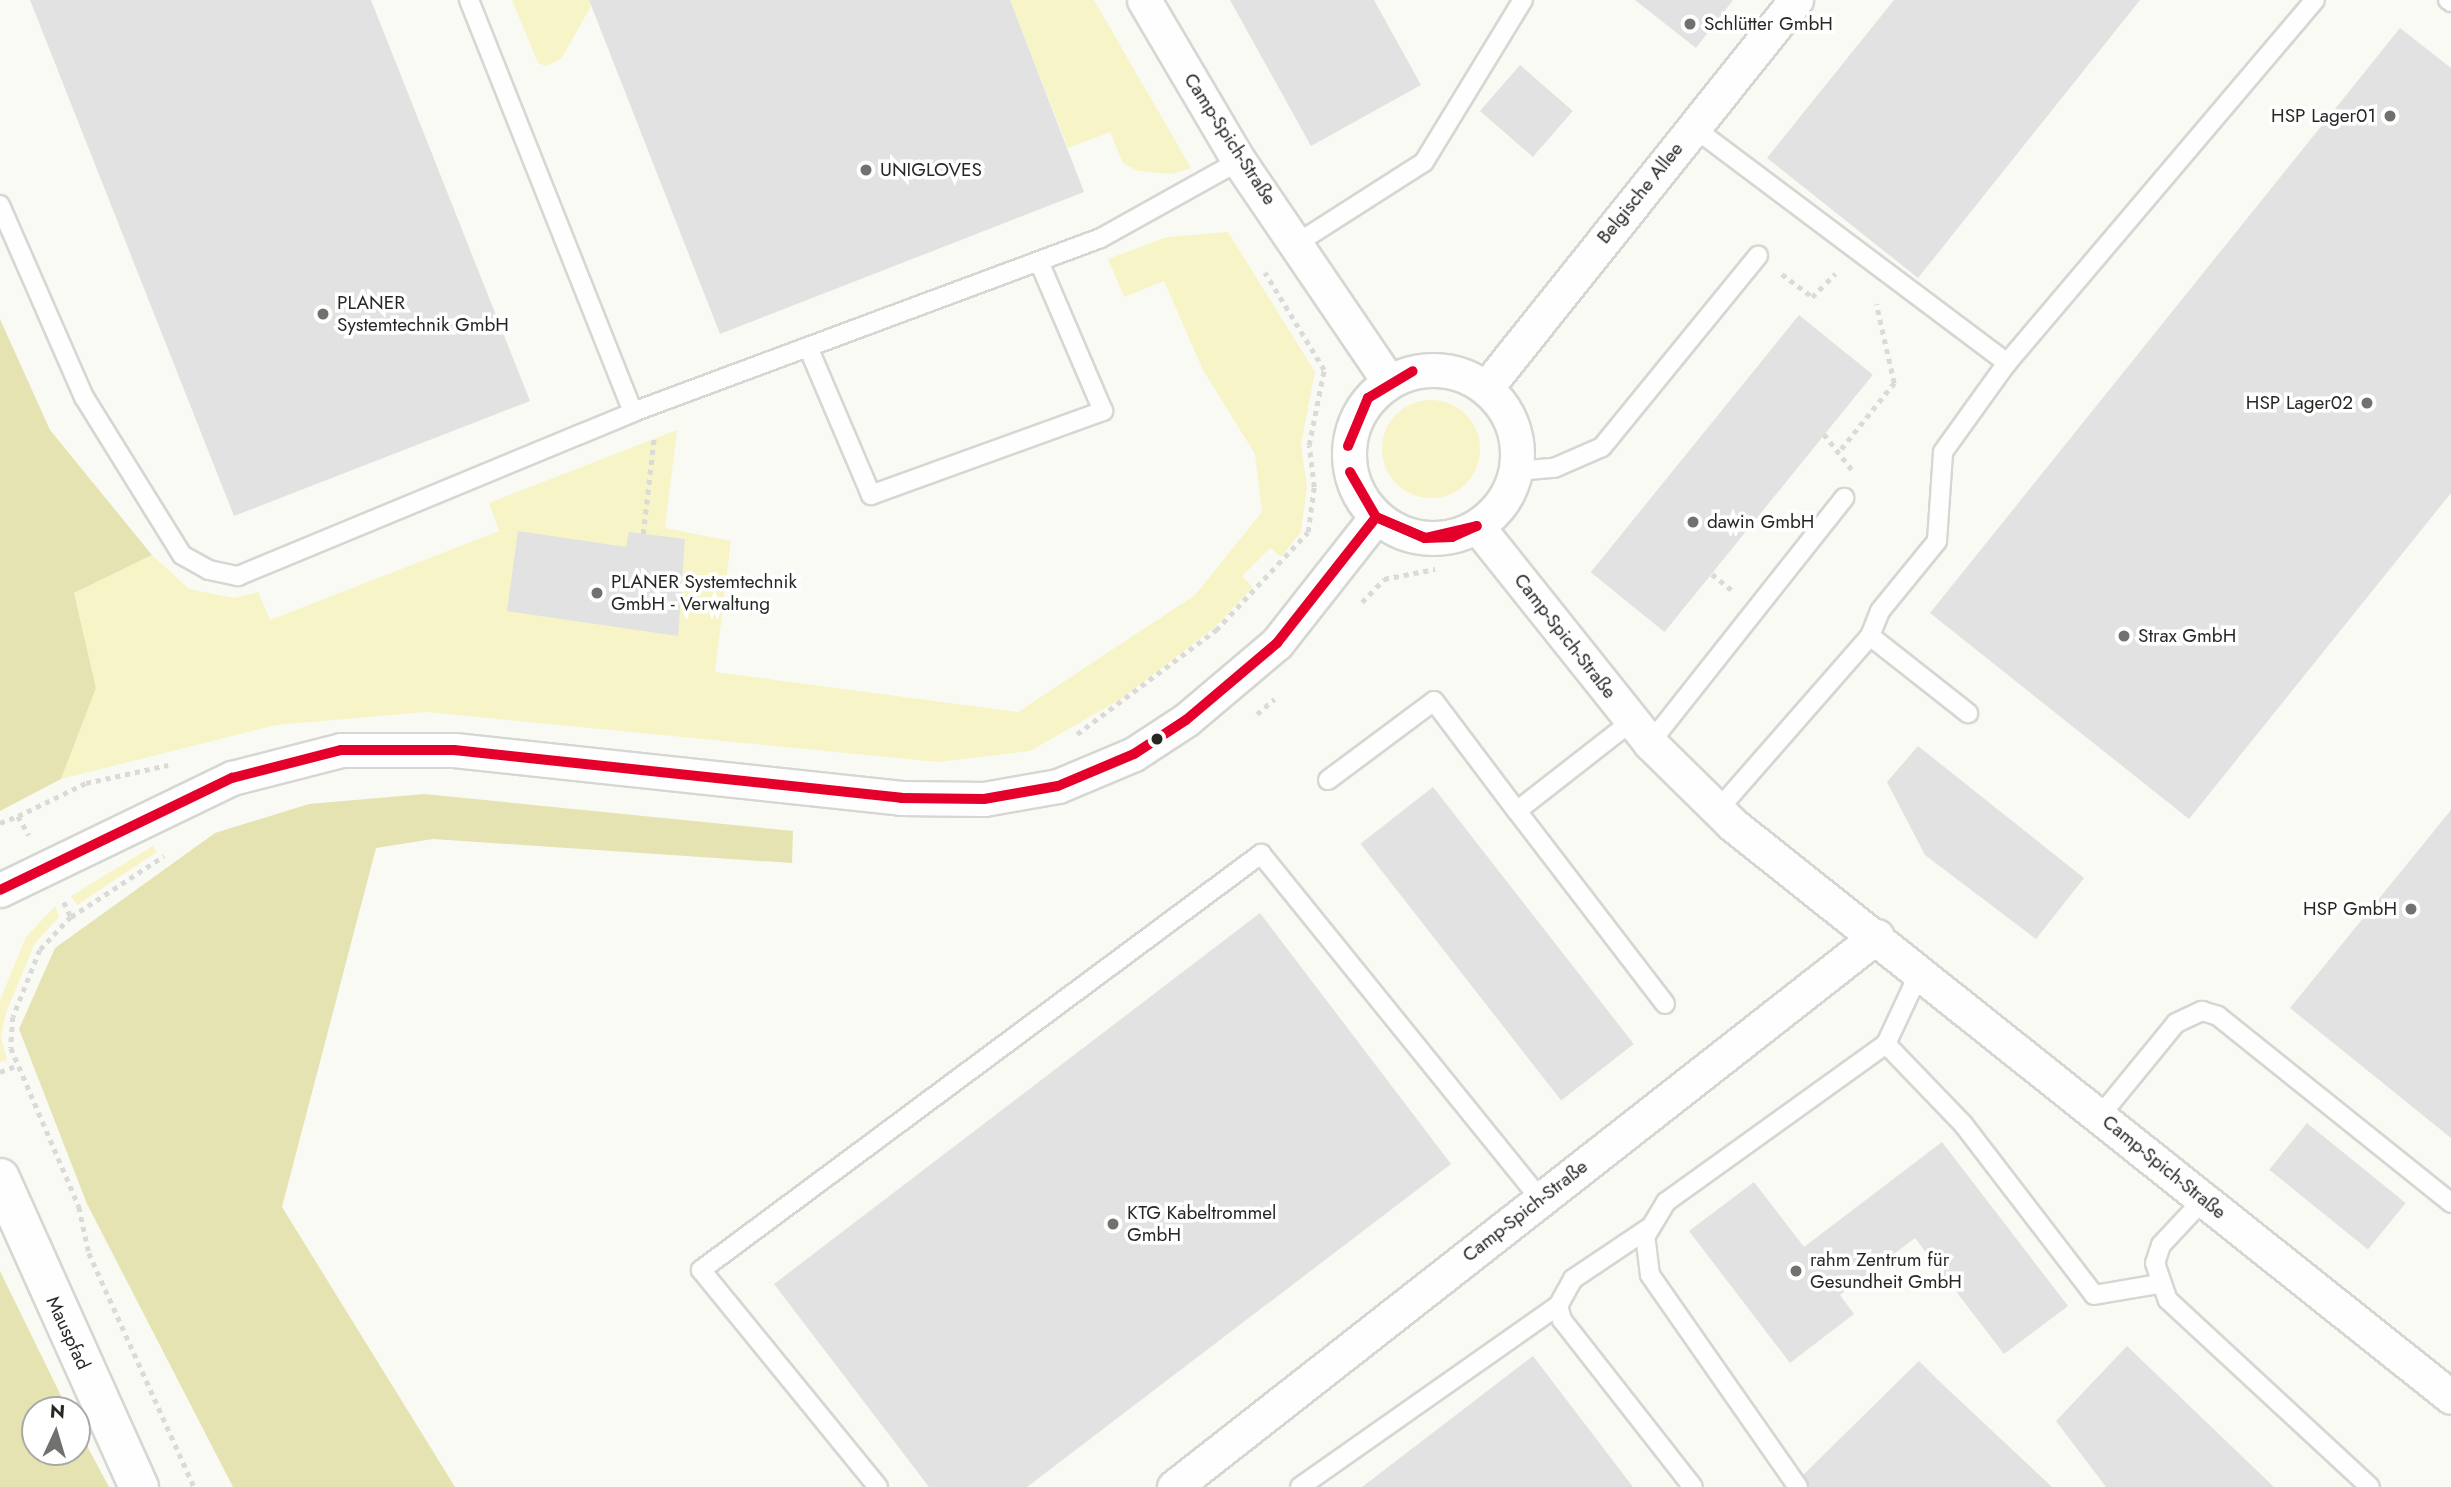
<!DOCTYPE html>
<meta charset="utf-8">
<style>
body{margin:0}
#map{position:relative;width:2451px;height:1487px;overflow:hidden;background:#fafaf5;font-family:Jost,sans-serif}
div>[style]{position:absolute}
.green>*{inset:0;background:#f7f4c7}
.round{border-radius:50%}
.forest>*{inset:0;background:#e6e3b2}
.building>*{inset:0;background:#e1e2e1;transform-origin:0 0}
.path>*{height:4.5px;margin-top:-2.25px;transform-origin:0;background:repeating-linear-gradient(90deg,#dadad9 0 5px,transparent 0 10px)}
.roads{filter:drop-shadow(2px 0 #d6d6d2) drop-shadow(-2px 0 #d6d6d2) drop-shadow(0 2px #d6d6d2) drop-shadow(0 -2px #d6d6d2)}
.service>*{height:18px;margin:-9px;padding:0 9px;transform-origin:9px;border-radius:9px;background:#fefefe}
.minor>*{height:33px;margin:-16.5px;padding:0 16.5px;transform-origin:16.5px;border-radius:16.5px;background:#fefefe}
.minor>.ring{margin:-16.5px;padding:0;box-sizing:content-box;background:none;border:33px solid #fefefe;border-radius:50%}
.tertiary>*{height:38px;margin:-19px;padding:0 19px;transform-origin:19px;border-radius:19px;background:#fefefe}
.bus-1>*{height:10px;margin:-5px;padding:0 5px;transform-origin:5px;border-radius:5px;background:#e4002b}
.dots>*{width:19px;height:19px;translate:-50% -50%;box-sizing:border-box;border:4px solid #fff;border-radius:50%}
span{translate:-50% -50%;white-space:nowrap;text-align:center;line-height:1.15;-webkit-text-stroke:7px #fff;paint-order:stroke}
.poi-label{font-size:19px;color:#272724}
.left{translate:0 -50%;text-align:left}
.right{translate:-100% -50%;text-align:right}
.street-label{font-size:19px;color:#272724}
.north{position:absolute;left:21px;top:1396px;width:70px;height:70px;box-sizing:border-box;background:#fff;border:2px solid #a9a9a7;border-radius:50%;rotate:4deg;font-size:19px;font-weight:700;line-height:28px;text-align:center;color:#272724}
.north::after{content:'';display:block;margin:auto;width:24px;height:32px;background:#71716d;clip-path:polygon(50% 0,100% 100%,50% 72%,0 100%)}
</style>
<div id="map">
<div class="green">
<div style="clip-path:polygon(512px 0,589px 0,591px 6px,561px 59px,546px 66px,538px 63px)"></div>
<div style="clip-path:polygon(1010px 0,1094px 0,1191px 168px,1172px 174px,1138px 171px,1123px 163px,1110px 132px,1068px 148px)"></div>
<div style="clip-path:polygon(1228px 232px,1315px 372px,1301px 444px,1307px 487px,1301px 532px,1281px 557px,1270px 548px,1242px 576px,1253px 587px,1214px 628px,1121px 699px,1030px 751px,938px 762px,426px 712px,276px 725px,61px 779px,96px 688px,74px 593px,152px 555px,189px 589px,234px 598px,258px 592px,270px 620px,499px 531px,489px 503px,677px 430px,665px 528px,731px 541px,715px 672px,1018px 712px,1195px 595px,1262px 512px,1255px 454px,1203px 370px,1164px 281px,1124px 297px,1108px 259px,1167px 237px)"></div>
<div class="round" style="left:1382px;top:400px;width:98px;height:98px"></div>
<div style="clip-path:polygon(153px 846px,157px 852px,77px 905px,71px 896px)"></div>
<div style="clip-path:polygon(55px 906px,59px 917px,35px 943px,6px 1013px,1px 1037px,7px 1060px,0 1062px,0 1000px,26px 937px)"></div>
</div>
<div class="forest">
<div style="clip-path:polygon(0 319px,50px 430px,152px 555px,74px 593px,96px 688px,61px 779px,0 811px)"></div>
<div style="clip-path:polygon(424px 794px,793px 831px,792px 863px,433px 839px,376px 848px,282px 1207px,455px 1487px,233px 1487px,87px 1204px,19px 1029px,55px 948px,215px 833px,309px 804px)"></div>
<div style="clip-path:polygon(0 1271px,68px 1410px,35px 1410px,35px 1452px,77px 1452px,77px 1427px,109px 1487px,0 1487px)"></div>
</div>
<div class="building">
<div style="clip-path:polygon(30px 0,371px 0,530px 401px,234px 516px)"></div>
<div style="clip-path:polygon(589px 0,1010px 0,1084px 192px,720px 334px)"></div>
<div style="clip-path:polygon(1230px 0,1374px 0,1421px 85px,1311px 146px)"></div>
<div style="clip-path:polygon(1635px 0,1733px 0,1696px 48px)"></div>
<div style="clip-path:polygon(1894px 0,2140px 0,1918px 278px,1767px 158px)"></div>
<div style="clip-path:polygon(2400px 28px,2451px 68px,2451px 493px,2189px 819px,1930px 613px)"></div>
<div style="left:1520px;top:65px;width:70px;height:61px;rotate:41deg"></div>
<div style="left:1799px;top:315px;width:95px;height:331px;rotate:39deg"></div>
<div style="clip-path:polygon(518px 531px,626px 547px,629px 532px,685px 539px,678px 636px,507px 611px)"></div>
<div style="clip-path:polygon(1918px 746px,2084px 878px,2036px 939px,1925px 855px,1887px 782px)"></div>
<div style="left:1433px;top:787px;width:326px;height:92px;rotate:52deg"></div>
<div style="clip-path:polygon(2451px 810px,2451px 1138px,2290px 1008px)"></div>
<div style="clip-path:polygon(1260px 913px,1451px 1164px,1027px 1487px,929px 1487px,774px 1284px)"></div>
<div style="left:2307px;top:1123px;width:127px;height:60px;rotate:39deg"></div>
<div style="clip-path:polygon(1942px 1142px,2068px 1306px,2004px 1354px,1915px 1238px,1840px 1295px,1854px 1314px,1790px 1363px,1689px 1231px,1754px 1182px,1804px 1247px)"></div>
<div style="clip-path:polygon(2127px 1346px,2274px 1487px,2106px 1487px,2056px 1421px)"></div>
<div style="clip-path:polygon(1533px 1356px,1633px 1487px,1362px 1487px)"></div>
<div style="clip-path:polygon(1919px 1361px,1939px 1381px,2052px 1487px,1809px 1487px,1803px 1475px)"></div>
</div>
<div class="path">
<div style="left:1782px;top:274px;width:38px;rotate:37deg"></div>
<div style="left:1812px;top:297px;width:33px;rotate:-45deg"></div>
<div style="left:1824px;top:434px;width:47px;rotate:51.9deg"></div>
<div style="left:1841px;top:449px;width:85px;rotate:-51.2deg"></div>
<div style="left:1894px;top:383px;width:81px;rotate:-102.8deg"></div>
<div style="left:643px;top:534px;width:98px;rotate:-83.5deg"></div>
<div style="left:1712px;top:574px;width:27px;rotate:39deg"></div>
<div style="left:1362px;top:602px;width:32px;rotate:-46deg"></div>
<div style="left:1384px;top:579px;width:52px;rotate:-11.1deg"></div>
<div style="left:1257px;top:714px;width:23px;rotate:-41deg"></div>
<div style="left:1077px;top:734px;width:174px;rotate:-36.8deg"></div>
<div style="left:1216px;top:630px;width:134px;rotate:-46.8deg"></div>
<div style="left:1308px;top:532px;width:45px;rotate:-82.4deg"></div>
<div style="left:1314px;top:487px;width:42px;rotate:-96.8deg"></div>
<div style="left:1309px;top:445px;width:76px;rotate:-78.7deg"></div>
<div style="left:1324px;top:370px;width:114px;rotate:-121.3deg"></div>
<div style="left:18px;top:816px;width:76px;rotate:-25.9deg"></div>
<div style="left:86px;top:783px;width:84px;rotate:-12.4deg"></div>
<div style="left:0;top:823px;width:19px;rotate:-21deg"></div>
<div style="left:18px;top:816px;width:22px;rotate:60deg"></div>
<div style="left:64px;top:902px;width:17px;rotate:65deg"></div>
<div style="left:71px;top:917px;width:45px;rotate:133.2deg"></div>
<div style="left:40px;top:950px;width:72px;rotate:111.9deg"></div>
<div style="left:13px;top:1017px;width:31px;rotate:94deg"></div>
<div style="left:11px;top:1048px;width:173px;rotate:66.8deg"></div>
<div style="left:79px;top:1207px;width:47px;rotate:77.7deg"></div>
<div style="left:89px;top:1253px;width:256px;rotate:65.8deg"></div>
<div style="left:71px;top:917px;width:111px;rotate:-33.3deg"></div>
<div style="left:0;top:1072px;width:19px;rotate:-21deg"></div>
</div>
<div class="roads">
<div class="service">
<div style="left:469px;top:0;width:443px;rotate:68.3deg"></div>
<div style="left:633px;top:412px;width:497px;rotate:-20.4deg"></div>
<div style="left:1099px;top:239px;width:160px;rotate:-29.1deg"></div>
<div style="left:2448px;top:0;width:4px;rotate:34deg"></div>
<div style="left:1693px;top:127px;width:393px;rotate:36.9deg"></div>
<div style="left:0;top:205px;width:210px;rotate:66.4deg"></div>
<div style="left:84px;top:397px;width:186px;rotate:58.2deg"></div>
<div style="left:182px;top:555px;width:31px;rotate:29deg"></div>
<div style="left:209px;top:570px;width:30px;rotate:12deg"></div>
<div style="left:238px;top:576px;width:428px;rotate:-22.5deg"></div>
<div style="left:1299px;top:242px;width:148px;rotate:-32.6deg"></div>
<div style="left:1424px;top:162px;width:190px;rotate:-58.6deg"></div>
<div style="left:808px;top:347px;width:161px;rotate:66.9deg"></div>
<div style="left:871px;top:495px;width:247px;rotate:-19.9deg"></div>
<div style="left:1103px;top:411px;width:162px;rotate:-113.2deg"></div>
<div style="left:1516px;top:471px;width:38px;rotate:-5deg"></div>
<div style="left:1554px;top:468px;width:52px;rotate:-23.6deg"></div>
<div style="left:1602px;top:447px;width:247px;rotate:-50.8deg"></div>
<div style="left:1870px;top:636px;width:125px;rotate:38.2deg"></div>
<div style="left:1632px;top:721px;width:146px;rotate:142deg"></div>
<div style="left:1517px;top:811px;width:243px;rotate:52.5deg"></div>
<div style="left:1650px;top:743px;width:313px;rotate:-51.6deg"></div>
<div style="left:1328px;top:780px;width:132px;rotate:-36.7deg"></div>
<div style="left:1434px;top:701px;width:138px;rotate:53deg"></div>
<div style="left:1717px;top:811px;width:232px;rotate:-48.8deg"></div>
<div style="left:1870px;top:636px;width:27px;rotate:-68deg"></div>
<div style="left:1880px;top:611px;width:90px;rotate:-50.8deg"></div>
<div style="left:1937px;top:541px;width:89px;rotate:-86.1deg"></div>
<div style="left:1943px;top:452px;width:110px;rotate:-54.3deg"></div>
<div style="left:2007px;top:363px;width:476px;rotate:-49.7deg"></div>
<div style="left:1886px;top:1044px;width:111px;rotate:46.1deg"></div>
<div style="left:1963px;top:1124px;width:215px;rotate:52.5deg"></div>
<div style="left:2094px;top:1295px;width:66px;rotate:-9.6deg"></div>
<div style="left:2100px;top:1116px;width:120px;rotate:-50.7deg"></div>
<div style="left:2176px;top:1023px;width:29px;rotate:-25deg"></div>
<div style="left:2202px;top:1011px;width:17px;rotate:17deg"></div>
<div style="left:2218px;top:1016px;width:299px;rotate:38.7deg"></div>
<div style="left:2204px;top:1199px;width:63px;rotate:133.1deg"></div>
<div style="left:2161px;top:1245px;width:19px;rotate:108deg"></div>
<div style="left:2155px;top:1263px;width:39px;rotate:71deg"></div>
<div style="left:2168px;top:1300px;width:275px;rotate:42.8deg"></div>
<div style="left:1649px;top:1228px;width:92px;rotate:146.1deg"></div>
<div style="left:1573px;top:1279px;width:31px;rotate:119deg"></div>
<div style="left:1558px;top:1306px;width:15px;rotate:74deg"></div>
<div style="left:1562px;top:1320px;width:212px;rotate:51.9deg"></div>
<div style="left:878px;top:1487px;width:280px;rotate:-129.2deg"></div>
<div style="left:701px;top:1270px;width:698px;rotate:-36.61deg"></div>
<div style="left:1261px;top:854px;width:444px;rotate:51deg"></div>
<div style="left:1300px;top:1487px;width:315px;rotate:-35.1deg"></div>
<div style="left:1798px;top:1487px;width:259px;rotate:-124.9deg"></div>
<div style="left:1650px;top:1275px;width:38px;rotate:-97deg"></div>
<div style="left:1645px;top:1237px;width:41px;rotate:-59deg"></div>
<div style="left:1666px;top:1202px;width:271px;rotate:-35.7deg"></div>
<div style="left:1886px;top:1044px;width:81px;rotate:-65deg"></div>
</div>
<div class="minor">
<div style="left:1144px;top:0;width:187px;rotate:59.5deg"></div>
<div style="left:1239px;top:161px;width:267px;rotate:55.8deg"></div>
<div class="ring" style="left:1349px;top:370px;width:135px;height:135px"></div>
<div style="left:1486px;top:388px;width:497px;rotate:-51.4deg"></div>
<div style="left:1477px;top:526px;width:278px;rotate:51.4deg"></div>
<div style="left:1650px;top:743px;width:115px;rotate:44.6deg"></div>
<div style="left:1732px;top:824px;width:919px;rotate:38.55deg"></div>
<div style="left:0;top:890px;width:258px;rotate:-25.8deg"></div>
<div style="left:232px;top:778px;width:113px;rotate:-14.4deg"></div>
<div style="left:341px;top:750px;width:113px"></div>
<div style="left:454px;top:750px;width:450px;rotate:6.1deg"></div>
<div style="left:901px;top:798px;width:83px;rotate:0.7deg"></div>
<div style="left:984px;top:799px;width:75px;rotate:-10deg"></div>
<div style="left:1058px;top:786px;width:82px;rotate:-22.8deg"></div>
<div style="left:1134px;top:754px;width:62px;rotate:-33.2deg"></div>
<div style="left:1186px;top:720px;width:119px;rotate:-40.2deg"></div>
<div style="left:1277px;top:643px;width:160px;rotate:-51.8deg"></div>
<div style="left:1174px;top:1487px;width:893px;rotate:-38.09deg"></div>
</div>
<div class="tertiary">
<div style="left:0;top:1178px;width:339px;rotate:65.8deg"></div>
</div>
</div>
<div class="bus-1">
<div style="left:1368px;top:398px;width:52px;rotate:-31deg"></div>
<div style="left:1348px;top:446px;width:52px;rotate:-67.4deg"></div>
<div style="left:1350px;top:472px;width:52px;rotate:60deg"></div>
<div style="left:1376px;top:517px;width:53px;rotate:23.2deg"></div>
<div style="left:1376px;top:517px;width:53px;rotate:23.2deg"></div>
<div style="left:1425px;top:538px;width:53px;rotate:-13deg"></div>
<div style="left:1425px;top:538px;width:27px;rotate:-2deg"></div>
<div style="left:1452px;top:537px;width:27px;rotate:-24deg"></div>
<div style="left:0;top:890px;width:258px;rotate:-25.8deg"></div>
<div style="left:232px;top:778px;width:113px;rotate:-14.4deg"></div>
<div style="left:341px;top:750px;width:113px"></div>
<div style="left:454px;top:750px;width:450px;rotate:6.1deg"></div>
<div style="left:901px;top:798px;width:83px;rotate:0.7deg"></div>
<div style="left:984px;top:799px;width:75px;rotate:-10deg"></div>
<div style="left:1058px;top:786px;width:82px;rotate:-22.8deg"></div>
<div style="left:1134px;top:754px;width:62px;rotate:-33.2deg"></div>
<div style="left:1186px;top:720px;width:119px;rotate:-40.2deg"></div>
<div style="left:1277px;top:643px;width:160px;rotate:-51.8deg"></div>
</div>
<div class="dots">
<div style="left:1690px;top:24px;background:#71716d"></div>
<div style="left:2390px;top:116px;background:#71716d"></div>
<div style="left:866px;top:170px;background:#71716d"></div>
<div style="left:323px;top:314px;background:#71716d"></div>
<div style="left:2367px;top:403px;background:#71716d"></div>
<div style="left:1693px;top:522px;background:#71716d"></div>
<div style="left:597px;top:593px;background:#71716d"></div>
<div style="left:2124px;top:636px;background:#71716d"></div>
<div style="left:1157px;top:739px;background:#272724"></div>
<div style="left:2411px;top:909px;background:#71716d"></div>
<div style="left:1113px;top:1224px;background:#71716d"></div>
<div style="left:1796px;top:1271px;background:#71716d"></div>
</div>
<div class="poi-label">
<span class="left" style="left:1704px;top:24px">Schlütter GmbH</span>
<span class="right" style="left:2376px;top:116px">HSP Lager01</span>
<span class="left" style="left:880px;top:170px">UNIGLOVES</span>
<span class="left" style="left:337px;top:314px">PLANER<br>Systemtechnik GmbH</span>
<span class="right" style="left:2353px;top:403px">HSP Lager02</span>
<span class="left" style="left:1707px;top:522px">dawin GmbH</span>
<span class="left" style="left:611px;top:593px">PLANER Systemtechnik<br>GmbH - Verwaltung</span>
<span class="left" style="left:2138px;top:636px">Strax GmbH</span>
<span class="right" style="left:2397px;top:909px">HSP GmbH</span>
<span class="left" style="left:1127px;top:1224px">KTG Kabeltrommel<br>GmbH</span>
<span class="left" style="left:1810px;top:1271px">rahm Zentrum für<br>Gesundheit GmbH</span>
</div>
<div class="street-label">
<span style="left:1230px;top:139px;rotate:57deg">Camp-Spich-Straße</span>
<span style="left:1640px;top:193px;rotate:-51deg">Belgische Allee</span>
<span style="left:1565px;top:636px;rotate:52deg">Camp-Spich-Straße</span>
<span style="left:2164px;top:1167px;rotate:39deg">Camp-Spich-Straße</span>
<span style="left:1525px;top:1211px;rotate:-38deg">Camp-Spich-Straße</span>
<span style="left:68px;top:1333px;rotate:65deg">Mauspfad</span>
</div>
<div class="north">N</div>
</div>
